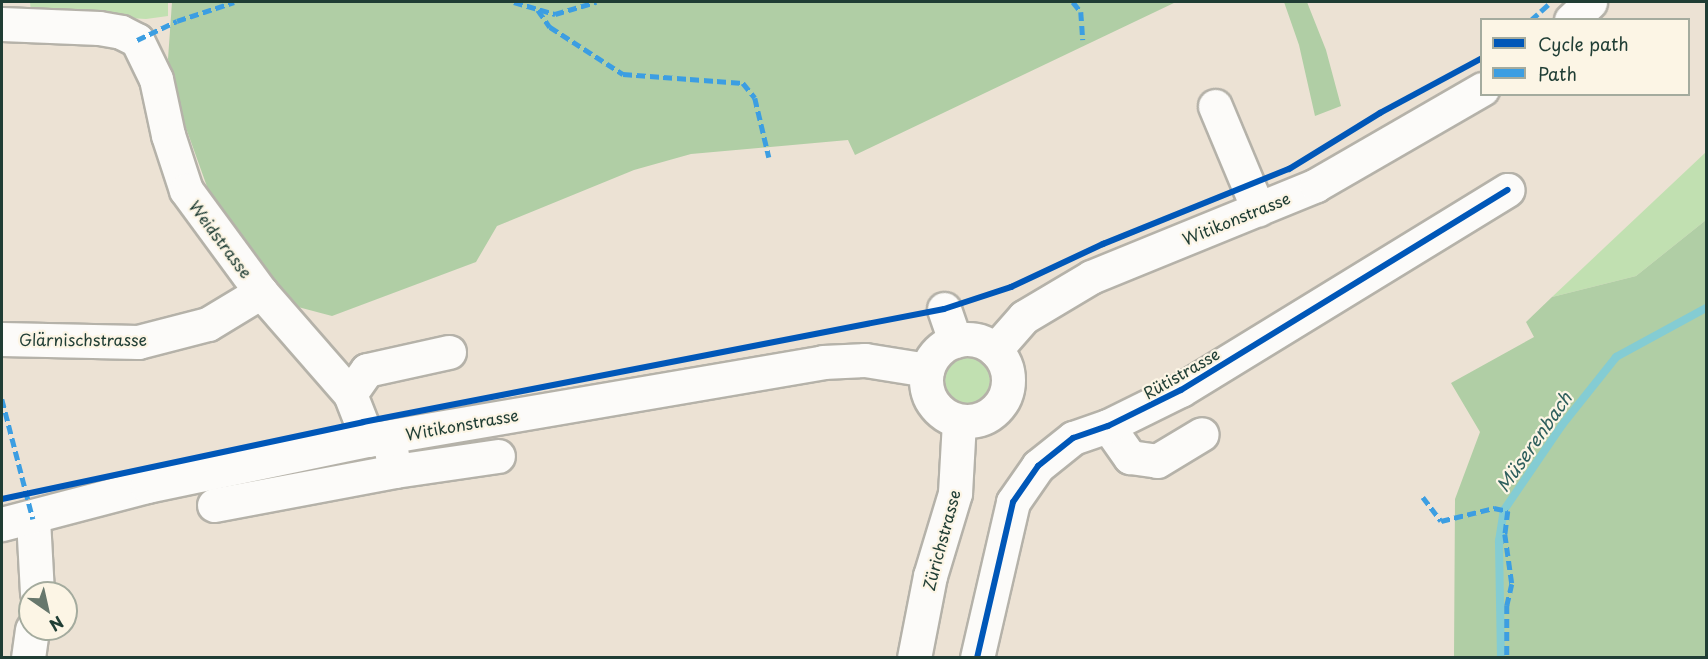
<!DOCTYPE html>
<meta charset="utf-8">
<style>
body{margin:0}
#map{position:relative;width:1708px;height:659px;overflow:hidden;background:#ece2d4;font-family:"Playpen Sans",sans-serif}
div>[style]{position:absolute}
.green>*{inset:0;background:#c1e0b1}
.round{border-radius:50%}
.forest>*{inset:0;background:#b0cea5}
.stream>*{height:8px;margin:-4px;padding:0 4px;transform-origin:4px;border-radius:4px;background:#84ccd3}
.roads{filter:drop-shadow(2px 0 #b5b2a9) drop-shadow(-2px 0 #b5b2a9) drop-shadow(0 2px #b5b2a9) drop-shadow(0 -2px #b5b2a9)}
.minor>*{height:33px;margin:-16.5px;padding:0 16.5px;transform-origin:16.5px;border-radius:16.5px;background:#fcfbf9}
.major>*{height:33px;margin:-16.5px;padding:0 16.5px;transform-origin:16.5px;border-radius:16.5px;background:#fcfbf9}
.major>.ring{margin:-16.5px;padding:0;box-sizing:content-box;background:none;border:33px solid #fcfbf9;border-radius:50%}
.quiet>*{height:4.5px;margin-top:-2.25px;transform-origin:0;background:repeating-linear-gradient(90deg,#3c9ee2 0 9px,transparent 0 13.5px)}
.cycleway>*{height:6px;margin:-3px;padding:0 3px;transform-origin:3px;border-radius:3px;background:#0057b8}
span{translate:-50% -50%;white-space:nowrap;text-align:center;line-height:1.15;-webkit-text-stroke:4.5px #fcf5e5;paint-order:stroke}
.street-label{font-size:16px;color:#1f3d34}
.water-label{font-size:18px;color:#2d5e5c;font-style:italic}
.frame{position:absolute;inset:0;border:3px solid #1f3d34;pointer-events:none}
.legend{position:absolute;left:1480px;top:18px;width:210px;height:78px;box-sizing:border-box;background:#fcf5e5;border:2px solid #a4ab9e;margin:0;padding:8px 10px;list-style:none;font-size:18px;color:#1f3d34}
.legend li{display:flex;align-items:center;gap:12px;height:30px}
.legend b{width:30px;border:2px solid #a4ab9e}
.north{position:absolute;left:18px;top:581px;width:60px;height:60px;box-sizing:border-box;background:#fcf5e5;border:2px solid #a4ab9e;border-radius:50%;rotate:146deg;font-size:16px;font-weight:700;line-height:24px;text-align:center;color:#1f3d34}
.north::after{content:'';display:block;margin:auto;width:21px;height:27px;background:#67776c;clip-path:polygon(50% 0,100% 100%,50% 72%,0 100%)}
</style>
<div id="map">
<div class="green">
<div style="clip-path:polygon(30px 2px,168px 2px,168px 16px,146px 19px,31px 12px)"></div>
<div style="clip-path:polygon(1706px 152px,1706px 220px,1636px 276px,1552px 297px)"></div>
<div class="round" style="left:942px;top:356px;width:48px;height:48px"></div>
</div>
<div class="forest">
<div style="clip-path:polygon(172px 2px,1176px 2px,855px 155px,848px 140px,691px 154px,634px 170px,497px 226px,476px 262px,332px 316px,298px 307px,245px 252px,210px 195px,186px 128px,168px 59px)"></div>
<div style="clip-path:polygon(1284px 2px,1307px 2px,1326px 50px,1341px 106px,1315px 116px,1299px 45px)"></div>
<div style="clip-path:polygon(1706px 220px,1706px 657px,1454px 657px,1455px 499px,1480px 432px,1451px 383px,1534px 337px,1526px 322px,1552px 297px,1636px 276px)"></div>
</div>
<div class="stream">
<div style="left:1501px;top:658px;width:117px;rotate:-91deg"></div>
<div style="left:1499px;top:541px;width:31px;rotate:-81deg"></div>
<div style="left:1504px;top:510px;width:103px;rotate:-55.7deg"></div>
<div style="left:1562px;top:425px;width:87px;rotate:-51.5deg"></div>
<div style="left:1616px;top:357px;width:102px;rotate:-28.6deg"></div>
</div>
<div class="roads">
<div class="minor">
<div style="left:2px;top:24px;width:97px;rotate:2.4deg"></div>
<div style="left:99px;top:28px;width:22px;rotate:10deg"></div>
<div style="left:121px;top:32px;width:18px;rotate:27deg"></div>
<div style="left:137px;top:40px;width:43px;rotate:64deg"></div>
<div style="left:156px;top:79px;width:57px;rotate:77.9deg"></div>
<div style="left:168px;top:135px;width:58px;rotate:71.9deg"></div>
<div style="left:186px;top:190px;width:127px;rotate:53.7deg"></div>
<div style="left:261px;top:292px;width:135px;rotate:48.9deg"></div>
<div style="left:350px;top:394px;width:49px;rotate:68.6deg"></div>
<div style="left:1215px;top:106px;width:112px;rotate:67.3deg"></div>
<div style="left:944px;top:309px;width:34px;rotate:71deg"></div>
<div style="left:2px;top:339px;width:136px;rotate:1.3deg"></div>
<div style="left:138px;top:342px;width:72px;rotate:-14.4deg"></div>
<div style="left:208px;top:324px;width:62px;rotate:-31.1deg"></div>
<div style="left:350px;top:394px;width:29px;rotate:-55deg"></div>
<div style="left:367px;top:370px;width:84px;rotate:-12.4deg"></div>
<div style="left:1108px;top:426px;width:38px;rotate:55deg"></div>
<div style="left:1130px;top:457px;width:27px;rotate:8deg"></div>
<div style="left:1157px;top:461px;width:52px;rotate:-31deg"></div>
<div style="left:391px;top:450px;width:21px;rotate:79deg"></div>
<div style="left:395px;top:471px;width:104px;rotate:-8.3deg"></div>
<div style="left:214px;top:505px;width:184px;rotate:-10.6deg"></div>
<div style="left:33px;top:519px;width:74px;rotate:86.9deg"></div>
<div style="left:28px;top:658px;width:29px;rotate:-82deg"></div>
<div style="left:914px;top:658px;width:84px;rotate:-79deg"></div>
<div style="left:930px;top:576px;width:87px;rotate:-73.2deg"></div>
<div style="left:955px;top:493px;width:72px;rotate:-86.8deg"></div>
<div style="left:977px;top:658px;width:160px;rotate:-77deg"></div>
<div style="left:1013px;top:502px;width:44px;rotate:-55.2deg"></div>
<div style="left:1038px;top:466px;width:45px;rotate:-38.7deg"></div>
<div style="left:1073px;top:438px;width:37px;rotate:-19deg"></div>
<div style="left:1108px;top:426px;width:81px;rotate:-26.3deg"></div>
<div style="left:1181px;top:390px;width:383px;rotate:-31.5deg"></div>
</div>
<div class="major">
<div style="left:1571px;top:20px;width:26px;rotate:-43deg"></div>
<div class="ring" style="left:926px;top:339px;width:49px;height:49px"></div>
<div style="left:995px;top:350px;width:44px;rotate:-48.7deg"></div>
<div style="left:1024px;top:317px;width:78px;rotate:-30.8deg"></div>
<div style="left:1091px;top:277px;width:243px;rotate:-22.2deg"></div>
<div style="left:1316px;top:185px;width:192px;rotate:-30deg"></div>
<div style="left:2px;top:524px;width:150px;rotate:-14.7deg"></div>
<div style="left:147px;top:486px;width:226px;rotate:-11.8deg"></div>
<div style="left:368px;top:440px;width:462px;rotate:-9.7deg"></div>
<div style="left:823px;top:362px;width:42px;rotate:-2.7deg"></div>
<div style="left:865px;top:360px;width:63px;rotate:9.2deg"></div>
</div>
</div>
<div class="quiet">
<div style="left:514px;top:2px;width:43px;rotate:16.3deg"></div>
<div style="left:555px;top:14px;width:43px;rotate:-16.3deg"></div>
<div style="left:1073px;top:2px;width:13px;rotate:51deg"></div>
<div style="left:1081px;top:12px;width:28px;rotate:86deg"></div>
<div style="left:538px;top:10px;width:21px;rotate:55deg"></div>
<div style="left:550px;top:27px;width:87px;rotate:32.8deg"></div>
<div style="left:623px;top:74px;width:120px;rotate:4.3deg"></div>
<div style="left:743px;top:83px;width:19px;rotate:51deg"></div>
<div style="left:755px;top:98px;width:61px;rotate:76.7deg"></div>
<div style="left:1531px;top:20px;width:27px;rotate:-42deg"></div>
<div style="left:137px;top:40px;width:44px;rotate:-25.4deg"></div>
<div style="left:177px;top:21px;width:60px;rotate:-18.4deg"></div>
<div style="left:2px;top:399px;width:124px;rotate:75.5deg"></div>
<div style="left:1423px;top:497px;width:30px;rotate:53deg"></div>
<div style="left:1441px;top:521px;width:55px;rotate:-13.8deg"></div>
<div style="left:1494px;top:508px;width:14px;rotate:12deg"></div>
<div style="left:1508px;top:511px;width:23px;rotate:97deg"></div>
<div style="left:1505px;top:534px;width:50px;rotate:82deg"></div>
<div style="left:1512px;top:584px;width:22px;rotate:103deg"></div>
<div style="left:1507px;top:605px;width:53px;rotate:90deg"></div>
</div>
<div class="cycleway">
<div style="left:2px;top:499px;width:369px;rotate:-12deg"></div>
<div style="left:363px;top:422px;width:592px;rotate:-11.01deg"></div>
<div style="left:944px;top:309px;width:71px;rotate:-18.2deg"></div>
<div style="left:1011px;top:287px;width:102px;rotate:-25.1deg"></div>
<div style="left:1103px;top:244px;width:201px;rotate:-22deg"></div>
<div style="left:1289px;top:169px;width:107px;rotate:-31.6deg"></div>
<div style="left:1380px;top:113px;width:116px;rotate:-28.3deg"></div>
<div style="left:977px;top:658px;width:160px;rotate:-77deg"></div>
<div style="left:1013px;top:502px;width:44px;rotate:-55.2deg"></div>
<div style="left:1038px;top:466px;width:45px;rotate:-38.7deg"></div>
<div style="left:1073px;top:438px;width:37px;rotate:-19deg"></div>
<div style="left:1108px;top:426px;width:81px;rotate:-26.3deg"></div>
<div style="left:1181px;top:390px;width:383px;rotate:-31.5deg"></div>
</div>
<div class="street-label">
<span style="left:1236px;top:218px;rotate:-22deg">Witikonstrasse</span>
<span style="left:221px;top:239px;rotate:53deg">Weidstrasse</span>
<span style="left:83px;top:339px">Glärnischstrasse</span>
<span style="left:1181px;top:373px;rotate:-30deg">Rütistrasse</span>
<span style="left:462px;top:424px;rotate:-10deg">Witikonstrasse</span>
<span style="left:941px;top:540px;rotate:-75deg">Zürichstrasse</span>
</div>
<div class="water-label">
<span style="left:1534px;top:442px;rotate:-55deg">Müserenbach</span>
</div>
<div class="frame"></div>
<ul class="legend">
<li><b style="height:8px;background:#0057b8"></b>Cycle path</li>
<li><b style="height:8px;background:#3c9ee2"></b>Path</li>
</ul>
<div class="north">N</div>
</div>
